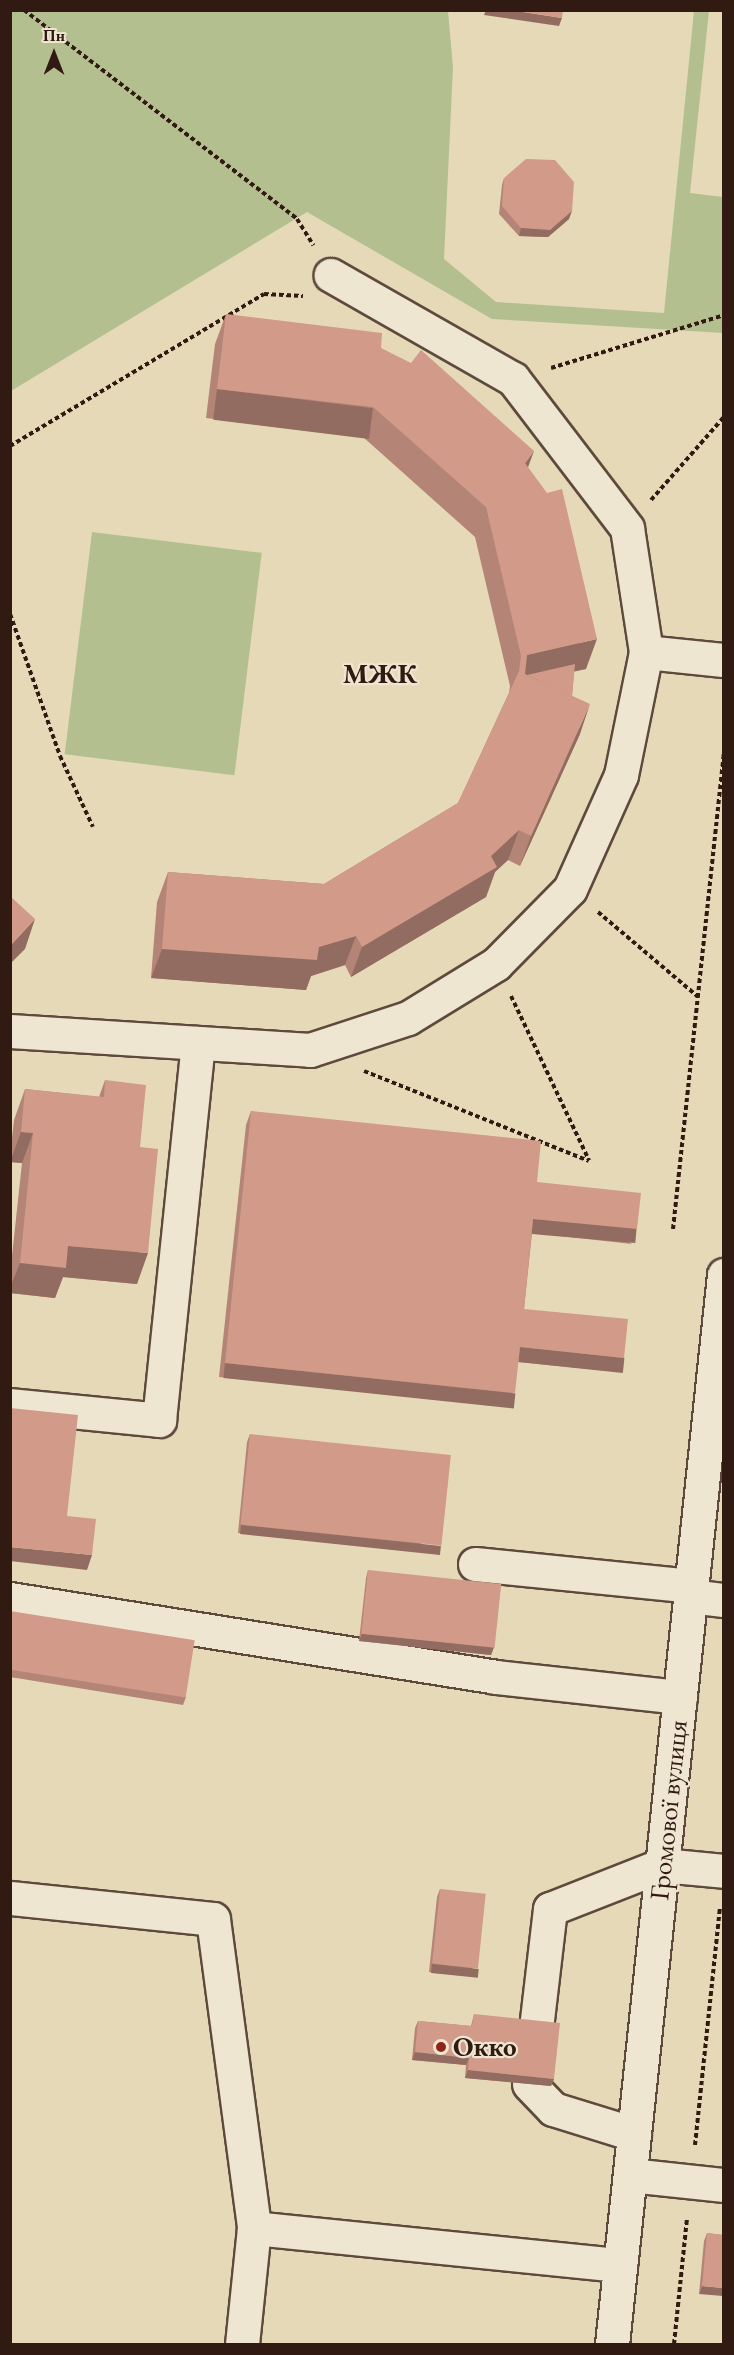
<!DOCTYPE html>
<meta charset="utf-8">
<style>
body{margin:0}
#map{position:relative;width:734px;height:2355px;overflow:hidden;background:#e6d9b8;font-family:"EB Garamond",serif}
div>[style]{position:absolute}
.green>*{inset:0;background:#b4bf8f;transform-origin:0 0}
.path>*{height:4px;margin-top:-2px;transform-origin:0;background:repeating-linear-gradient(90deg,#311a12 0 4.5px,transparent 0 7.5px)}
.roads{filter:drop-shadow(2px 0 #5e4a3c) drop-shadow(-2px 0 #5e4a3c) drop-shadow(0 2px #5e4a3c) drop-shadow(0 -2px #5e4a3c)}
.minor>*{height:33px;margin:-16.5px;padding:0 16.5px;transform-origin:16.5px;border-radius:16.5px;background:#efe6d1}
.wall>*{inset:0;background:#b48476}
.shaded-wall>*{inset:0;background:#926c60;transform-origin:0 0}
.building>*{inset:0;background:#d19a89;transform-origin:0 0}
.dots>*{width:16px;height:16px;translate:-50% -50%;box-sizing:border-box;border:3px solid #efe6d1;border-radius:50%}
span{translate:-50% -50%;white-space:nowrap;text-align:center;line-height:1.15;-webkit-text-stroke:4.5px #efe6d1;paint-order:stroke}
.street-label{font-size:27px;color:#311a12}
.poi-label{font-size:27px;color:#311a12;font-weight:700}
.left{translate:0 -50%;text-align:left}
.neighbourhood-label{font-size:28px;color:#311a12;font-weight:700}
.frame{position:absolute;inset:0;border:12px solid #311a12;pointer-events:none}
.north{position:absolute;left:24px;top:24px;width:60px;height:60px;-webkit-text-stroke:4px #efe6d1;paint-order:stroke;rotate:0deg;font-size:16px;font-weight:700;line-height:24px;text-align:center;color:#311a12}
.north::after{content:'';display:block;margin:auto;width:21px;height:27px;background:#311a12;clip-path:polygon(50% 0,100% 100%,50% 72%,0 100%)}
</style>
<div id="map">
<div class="green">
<div style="clip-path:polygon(11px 10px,448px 11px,453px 67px,444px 259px,496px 302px,664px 313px,694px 11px,709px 11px,690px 193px,723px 197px,723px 333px,492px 319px,307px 212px,11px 391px)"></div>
<div style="left:92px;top:532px;width:171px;height:224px;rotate:7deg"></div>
</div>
<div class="path">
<div style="left:24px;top:10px;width:344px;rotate:37.4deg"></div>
<div style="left:297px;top:219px;width:31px;rotate:58deg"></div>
<div style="left:551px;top:368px;width:181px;rotate:-17deg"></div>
<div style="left:10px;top:446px;width:296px;rotate:-30.9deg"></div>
<div style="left:264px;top:294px;width:39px;rotate:3deg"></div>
<div style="left:651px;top:500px;width:111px;rotate:-48.7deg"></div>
<div style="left:10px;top:614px;width:151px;rotate:70.6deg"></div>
<div style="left:60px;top:756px;width:78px;rotate:65.1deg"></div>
<div style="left:598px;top:912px;width:130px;rotate:40.3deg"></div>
<div style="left:511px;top:996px;width:182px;rotate:64.6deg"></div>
<div style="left:364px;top:1071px;width:242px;rotate:21.8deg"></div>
<div style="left:673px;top:1229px;width:481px;rotate:-83.9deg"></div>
<div style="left:695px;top:2145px;width:238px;rotate:-84deg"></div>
<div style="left:674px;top:2344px;width:127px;rotate:-84.1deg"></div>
</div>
<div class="roads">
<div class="minor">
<div style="left:646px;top:652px;width:78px;rotate:5.9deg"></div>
<div style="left:10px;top:1031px;width:301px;rotate:3.6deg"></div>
<div style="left:310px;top:1050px;width:103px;rotate:-18.1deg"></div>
<div style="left:408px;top:1018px;width:103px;rotate:-31.5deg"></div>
<div style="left:496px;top:964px;width:105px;rotate:-45.4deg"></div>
<div style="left:570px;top:889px;width:125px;rotate:-65.9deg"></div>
<div style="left:621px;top:775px;width:126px;rotate:-78.5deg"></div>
<div style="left:646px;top:652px;width:125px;rotate:-98.7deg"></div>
<div style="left:627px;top:528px;width:188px;rotate:-127.4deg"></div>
<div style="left:513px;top:379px;width:210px;rotate:-150.3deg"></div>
<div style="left:10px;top:1405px;width:150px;rotate:5.7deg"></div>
<div style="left:159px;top:1420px;width:379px;rotate:-84.1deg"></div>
<div style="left:475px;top:1564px;width:217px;rotate:5.8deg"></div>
<div style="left:690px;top:1596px;width:34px;rotate:7deg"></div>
<div style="left:10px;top:1599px;width:491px;rotate:9.1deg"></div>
<div style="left:495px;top:1677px;width:186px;rotate:6.2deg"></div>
<div style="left:10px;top:1898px;width:204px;rotate:5.9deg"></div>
<div style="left:213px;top:1919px;width:312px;rotate:82.4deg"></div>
<div style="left:254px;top:2228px;width:117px;rotate:95.9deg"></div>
<div style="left:536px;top:2028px;width:120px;rotate:-83.3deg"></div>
<div style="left:550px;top:1909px;width:120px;rotate:-21.4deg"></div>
<div style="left:662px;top:1865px;width:62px;rotate:5.5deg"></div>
<div style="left:529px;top:2084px;width:35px;rotate:46deg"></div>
<div style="left:553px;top:2109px;width:85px;rotate:17.2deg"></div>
<div style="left:630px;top:2175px;width:95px;rotate:6.1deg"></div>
<div style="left:254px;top:2228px;width:368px;rotate:5.8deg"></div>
<div style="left:612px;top:2344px;width:1075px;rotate:-84.02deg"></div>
</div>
</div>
<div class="wall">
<div style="clip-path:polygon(504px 178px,569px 219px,548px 237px,519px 236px,499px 214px,502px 185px)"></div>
<div style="clip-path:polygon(226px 314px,381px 348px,528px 468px,586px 669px,574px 671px,572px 696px,580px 734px,520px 866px,508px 860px,495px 872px,486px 897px,351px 977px,345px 965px,311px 976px,306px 990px,151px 978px,157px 902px,168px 872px,324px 884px,458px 803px,509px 693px,510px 686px,475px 537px,363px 437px,206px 418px,215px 344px)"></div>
<div style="clip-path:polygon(105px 1080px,140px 1147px,137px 1284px,63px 1277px,55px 1298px,10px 1293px,10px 1274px,22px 1163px,10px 1162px,10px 1156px,14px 1120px,25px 1089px,99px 1097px)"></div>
<div style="clip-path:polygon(251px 1111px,537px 1182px,632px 1244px,532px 1233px,524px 1309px,624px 1358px,619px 1372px,518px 1362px,510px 1407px,219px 1377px,246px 1125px)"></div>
<div style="clip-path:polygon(250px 1434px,438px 1554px,238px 1533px,247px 1442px)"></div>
<div style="clip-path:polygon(368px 1570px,494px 1647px,491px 1655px,359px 1641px,366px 1578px)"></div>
<div style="clip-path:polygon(10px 1611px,186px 1697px,183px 1705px,10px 1677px)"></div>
<div style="clip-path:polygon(440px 1889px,476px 1977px,429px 1972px,437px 1897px)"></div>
<div style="clip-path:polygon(474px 2014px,554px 2079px,551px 2086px,465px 2078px,466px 2065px,412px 2060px,415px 2028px,418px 2021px,471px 2026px)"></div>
<div style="clip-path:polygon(707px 2233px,723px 2235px,699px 2294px,704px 2241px)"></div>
</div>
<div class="shaded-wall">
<div style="clip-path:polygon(486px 10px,510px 10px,562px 18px,559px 26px,484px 15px)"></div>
<div style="clip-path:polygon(572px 211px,569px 219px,548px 237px,519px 236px,521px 228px)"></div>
<div style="left:217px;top:389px;width:157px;height:31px;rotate:7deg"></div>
<div style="clip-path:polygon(534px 451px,523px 481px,525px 463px)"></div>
<div style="clip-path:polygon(597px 639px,586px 669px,518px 684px,527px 655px)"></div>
<div style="clip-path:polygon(590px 704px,580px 734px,520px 866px,531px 836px)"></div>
<div style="clip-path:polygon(519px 830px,508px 860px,495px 872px,486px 897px,351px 977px,362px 947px,491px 856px)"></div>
<div style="clip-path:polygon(35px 919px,25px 949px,10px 964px,10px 946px)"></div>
<div style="clip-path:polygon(356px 936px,345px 965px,311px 976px,306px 990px,151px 978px,162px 949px,319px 947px)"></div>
<div style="clip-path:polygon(21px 1132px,33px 1133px,22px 1163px,10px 1162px)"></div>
<div style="left:533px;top:1219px;width:104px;height:15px;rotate:5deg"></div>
<div style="clip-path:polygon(68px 1246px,148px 1253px,137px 1284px,63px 1277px,55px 1298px,10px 1293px,10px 1288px,20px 1263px)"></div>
<div style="left:520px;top:1347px;width:105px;height:15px;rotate:6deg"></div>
<div style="left:225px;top:1363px;width:292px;height:15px;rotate:6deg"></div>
<div style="left:241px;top:1525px;width:201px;height:9px;rotate:6deg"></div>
<div style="clip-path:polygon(10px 1547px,92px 1555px,87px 1570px,10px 1561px)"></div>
<div style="clip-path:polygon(362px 1634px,494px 1647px,491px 1655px,359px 1641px)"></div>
<div style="left:432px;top:1964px;width:47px;height:9px;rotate:6deg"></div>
<div style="clip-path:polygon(415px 2052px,469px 2058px,466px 2065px,412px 2060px)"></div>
<div style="clip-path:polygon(468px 2070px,554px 2079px,551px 2086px,465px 2078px)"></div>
<div style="clip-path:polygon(702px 2286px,723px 2288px,723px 2296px,699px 2294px)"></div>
</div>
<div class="building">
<div style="clip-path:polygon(510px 10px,563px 10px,562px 18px)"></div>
<div style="clip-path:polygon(526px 159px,555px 160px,574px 182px,572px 211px,550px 230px,521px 228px,502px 206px,504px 178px)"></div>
<div style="clip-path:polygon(226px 314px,382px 333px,381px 348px,411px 363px,421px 350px,534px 451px,525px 463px,547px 493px,562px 489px,597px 639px,527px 655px,525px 674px,590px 704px,531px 836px,519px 830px,491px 856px,497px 867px,362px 947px,356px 936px,319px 947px,317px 960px,162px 949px,168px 872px,324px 884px,458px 803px,519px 671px,521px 656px,486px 507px,373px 407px,217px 389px)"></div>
<div style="clip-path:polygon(575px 664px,572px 696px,527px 675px)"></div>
<div style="clip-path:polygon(10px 896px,35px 919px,10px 946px)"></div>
<div style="clip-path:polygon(105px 1080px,146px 1085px,140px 1147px,158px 1149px,148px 1253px,68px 1246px,66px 1268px,20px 1263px,33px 1133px,21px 1132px,25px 1089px,104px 1097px)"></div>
<div style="clip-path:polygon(251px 1111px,541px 1141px,537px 1182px,641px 1193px,637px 1229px,533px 1219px,524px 1309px,628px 1319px,624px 1358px,520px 1347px,515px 1393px,225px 1363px)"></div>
<div style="clip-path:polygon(10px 1408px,78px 1415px,67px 1516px,96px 1519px,92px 1555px,10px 1547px)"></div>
<div style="left:250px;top:1434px;width:202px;height:91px;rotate:6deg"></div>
<div style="left:368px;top:1570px;width:134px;height:64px;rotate:6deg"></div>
<div style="left:10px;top:1611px;width:187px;height:58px;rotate:9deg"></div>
<div style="left:440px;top:1889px;width:46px;height:75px;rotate:6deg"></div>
<div style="clip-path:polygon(474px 2014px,560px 2023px,554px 2079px,468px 2070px,469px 2058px,415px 2052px,418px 2021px,472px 2026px)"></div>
<div style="clip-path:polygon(707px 2233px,723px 2235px,723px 2288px,702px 2286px)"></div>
</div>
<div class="dots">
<div style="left:441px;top:2047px;background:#8f2418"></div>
</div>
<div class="street-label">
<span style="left:668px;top:1810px;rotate:-84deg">Громової вулиця</span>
</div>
<div class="poi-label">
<span class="left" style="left:453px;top:2047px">Окко</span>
</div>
<div class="neighbourhood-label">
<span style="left:380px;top:673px">МЖК</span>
</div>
<div class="frame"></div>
<div class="north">Пн</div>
</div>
